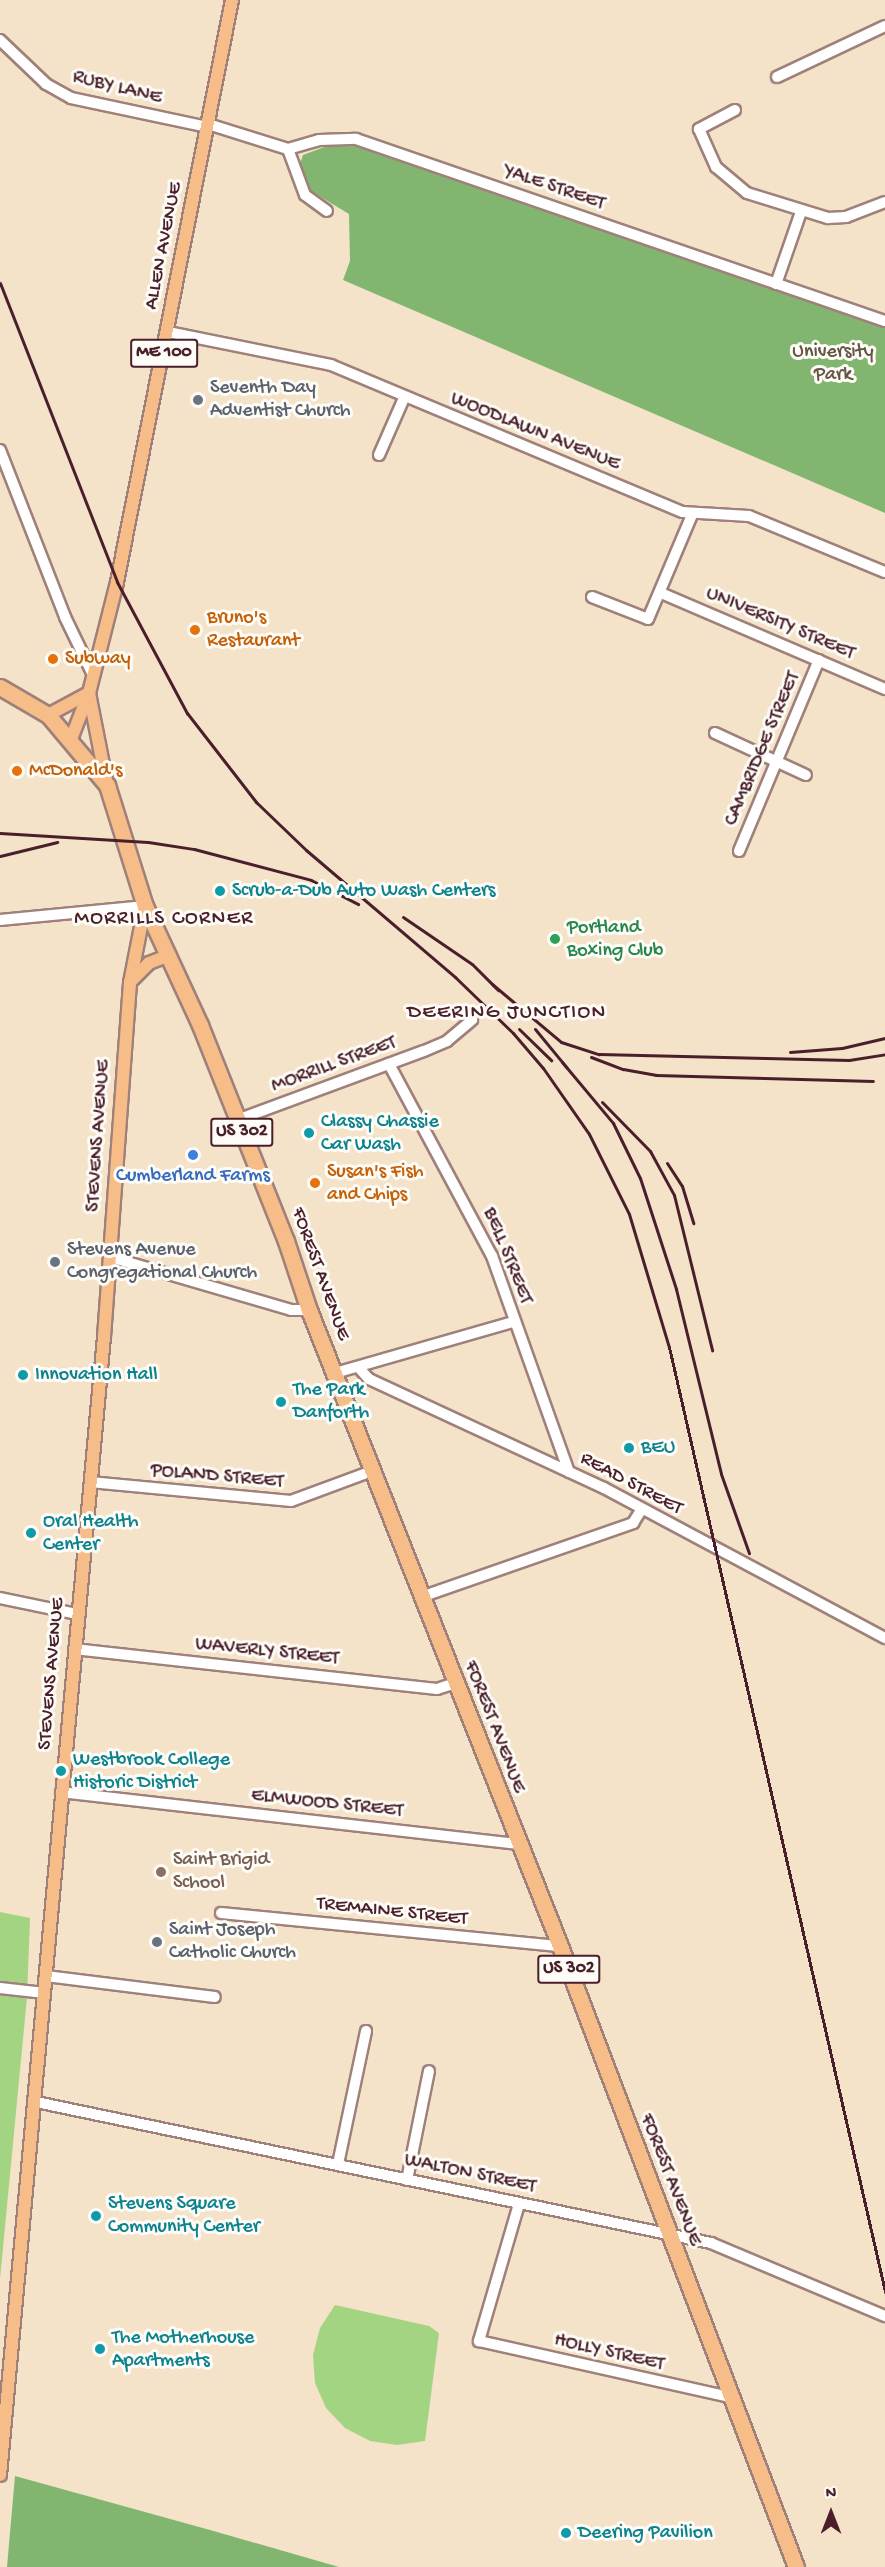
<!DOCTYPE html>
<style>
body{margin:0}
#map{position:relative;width:885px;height:2567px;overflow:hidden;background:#f4e2c9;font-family:"Gochi Hand",sans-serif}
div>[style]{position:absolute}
.green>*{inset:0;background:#a3d482}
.forest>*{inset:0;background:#82b670}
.roads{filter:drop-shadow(2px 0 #9f807a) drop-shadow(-2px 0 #9f807a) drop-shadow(0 2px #9f807a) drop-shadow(0 -2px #9f807a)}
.minor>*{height:10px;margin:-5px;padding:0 5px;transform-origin:5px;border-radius:5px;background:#fff}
.major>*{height:12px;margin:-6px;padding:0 6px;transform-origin:6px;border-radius:6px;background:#f7bd88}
.highway>*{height:15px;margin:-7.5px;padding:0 7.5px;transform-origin:7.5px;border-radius:7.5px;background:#f7bd88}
.rail>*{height:3px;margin:-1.5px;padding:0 1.5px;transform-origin:1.5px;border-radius:1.5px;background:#4a1f2b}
.dots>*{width:16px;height:16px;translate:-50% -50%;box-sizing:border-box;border:3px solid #fdfcf7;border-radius:50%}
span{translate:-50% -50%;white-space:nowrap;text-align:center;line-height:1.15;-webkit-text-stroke:6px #fdfcf7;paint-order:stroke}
.shield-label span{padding:2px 4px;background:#fdfcf7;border:2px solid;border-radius:4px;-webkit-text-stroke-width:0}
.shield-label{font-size:18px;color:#4a1f2b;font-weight:700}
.street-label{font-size:20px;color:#4a1f2b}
.park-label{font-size:20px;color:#655545}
.worship-label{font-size:20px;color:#5b616d}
.left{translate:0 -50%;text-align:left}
.food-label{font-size:20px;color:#c56008}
.culture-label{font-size:20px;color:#0d838f}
.leisure-label{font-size:20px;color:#27864d}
.shop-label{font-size:20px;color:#366cbe}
.education-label{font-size:20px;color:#785e54}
.neighbourhood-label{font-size:21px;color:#4a1f2b;letter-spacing:1.5px}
.north{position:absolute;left:801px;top:2483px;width:60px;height:60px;-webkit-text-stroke:4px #fdfcf7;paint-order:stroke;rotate:0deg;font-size:16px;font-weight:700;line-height:24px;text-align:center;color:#4a1f2b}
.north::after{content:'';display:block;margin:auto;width:21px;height:27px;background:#4a1f2b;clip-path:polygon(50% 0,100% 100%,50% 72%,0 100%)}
</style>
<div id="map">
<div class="green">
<div style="clip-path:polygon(0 1912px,30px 1918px,27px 1997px,0 2279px)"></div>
<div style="clip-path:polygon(335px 2305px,429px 2326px,439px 2333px,425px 2441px,397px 2445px,370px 2441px,345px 2428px,326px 2408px,315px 2383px,313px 2355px,320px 2328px)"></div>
</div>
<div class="forest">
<div style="clip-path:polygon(332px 144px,352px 145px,885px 328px,885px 513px,343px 280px,350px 261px,349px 214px,311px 191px,300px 164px,303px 155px)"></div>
<div style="clip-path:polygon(15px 2476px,210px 2530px,339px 2567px,7px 2567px)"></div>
</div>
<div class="roads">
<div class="minor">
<div style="left:0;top:40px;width:64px;rotate:43.7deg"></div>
<div style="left:46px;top:84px;width:29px;rotate:29deg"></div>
<div style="left:71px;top:98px;width:139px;rotate:12deg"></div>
<div style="left:777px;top:77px;width:119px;rotate:-25.3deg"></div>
<div style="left:735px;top:110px;width:41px;rotate:152.2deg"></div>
<div style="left:699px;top:129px;width:42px;rotate:65.9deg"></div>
<div style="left:716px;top:167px;width:40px;rotate:40deg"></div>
<div style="left:747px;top:193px;width:85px;rotate:17.2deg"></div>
<div style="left:828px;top:218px;width:18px;rotate:-3deg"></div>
<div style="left:846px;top:217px;width:42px;rotate:-21deg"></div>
<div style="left:208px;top:124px;width:84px;rotate:17.4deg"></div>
<div style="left:288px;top:149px;width:32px;rotate:-16deg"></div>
<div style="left:319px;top:140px;width:37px;rotate:-2deg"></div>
<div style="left:356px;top:139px;width:559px;rotate:18.99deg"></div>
<div style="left:288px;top:149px;width:49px;rotate:69.7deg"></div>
<div style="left:305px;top:195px;width:27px;rotate:36deg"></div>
<div style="left:776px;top:284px;width:76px;rotate:-70.9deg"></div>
<div style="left:168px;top:332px;width:166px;rotate:11.4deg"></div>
<div style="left:331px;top:365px;width:381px;rotate:22.7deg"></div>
<div style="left:683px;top:512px;width:66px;rotate:3.5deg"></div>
<div style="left:749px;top:516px;width:147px;rotate:22.4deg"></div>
<div style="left:0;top:450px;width:179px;rotate:68.7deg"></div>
<div style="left:65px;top:617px;width:64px;rotate:64.2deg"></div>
<div style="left:379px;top:455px;width:62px;rotate:-66.3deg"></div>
<div style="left:661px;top:593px;width:244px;rotate:23.2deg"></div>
<div style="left:592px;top:597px;width:60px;rotate:21.4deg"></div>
<div style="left:648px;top:619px;width:113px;rotate:-67.1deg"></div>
<div style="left:715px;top:733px;width:100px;rotate:24.8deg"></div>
<div style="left:739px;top:851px;width:207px;rotate:-67.3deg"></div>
<div style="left:0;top:920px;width:146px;rotate:-5.5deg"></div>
<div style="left:389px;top:1064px;width:218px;rotate:61.8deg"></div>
<div style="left:492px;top:1256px;width:229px;rotate:70.4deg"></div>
<div style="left:237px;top:1120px;width:199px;rotate:-20.3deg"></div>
<div style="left:424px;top:1051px;width:25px;rotate:-23deg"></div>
<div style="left:447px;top:1041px;width:33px;rotate:-40deg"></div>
<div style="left:110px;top:1257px;width:189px;rotate:16.3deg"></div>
<div style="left:291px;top:1310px;width:18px"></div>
<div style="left:359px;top:1368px;width:15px;rotate:48deg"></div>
<div style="left:369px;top:1379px;width:259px;rotate:24.9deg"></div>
<div style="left:604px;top:1488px;width:319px;rotate:28.1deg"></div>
<div style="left:335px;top:1373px;width:185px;rotate:-16deg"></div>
<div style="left:90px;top:1482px;width:202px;rotate:5.4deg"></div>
<div style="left:291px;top:1501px;width:86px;rotate:-20.3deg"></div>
<div style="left:421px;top:1597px;width:225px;rotate:-19.2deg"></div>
<div style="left:633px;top:1523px;width:15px;rotate:-58deg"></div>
<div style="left:0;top:1598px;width:79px;rotate:11.7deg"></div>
<div style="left:74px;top:1649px;width:365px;rotate:6.3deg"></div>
<div style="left:437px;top:1689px;width:19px;rotate:-18deg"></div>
<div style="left:61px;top:1792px;width:460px;rotate:6.5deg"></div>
<div style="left:221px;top:1913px;width:341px;rotate:5.6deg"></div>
<div style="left:46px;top:1976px;width:170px;rotate:7.1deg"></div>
<div style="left:0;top:1988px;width:45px;rotate:6.3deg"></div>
<div style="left:36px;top:2102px;width:690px;rotate:11.8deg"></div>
<div style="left:711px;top:2243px;width:189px;rotate:22.8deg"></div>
<div style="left:338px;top:2164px;width:136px;rotate:-78.1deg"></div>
<div style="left:407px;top:2180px;width:111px;rotate:-78.6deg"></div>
<div style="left:519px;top:2204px;width:143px;rotate:106.3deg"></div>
<div style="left:479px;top:2341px;width:257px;rotate:12.6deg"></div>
</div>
<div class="major">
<div style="left:48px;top:715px;width:47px;rotate:-28.2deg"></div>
<div style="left:71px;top:739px;width:49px;rotate:-68.6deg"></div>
<div style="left:107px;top:785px;width:94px;rotate:-101.1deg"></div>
<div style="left:89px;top:693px;width:114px;rotate:-75.8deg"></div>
<div style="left:117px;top:582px;width:593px;rotate:-78.82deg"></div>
<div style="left:130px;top:982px;width:27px;rotate:-45deg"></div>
<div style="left:149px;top:963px;width:22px;rotate:-21deg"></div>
<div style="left:0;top:2475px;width:1143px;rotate:-84.78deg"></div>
<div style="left:104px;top:1337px;width:355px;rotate:-85.8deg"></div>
<div style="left:130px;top:983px;width:78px;rotate:-79deg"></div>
</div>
<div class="highway">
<div style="left:0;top:687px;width:56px;rotate:30.3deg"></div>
<div style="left:48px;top:715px;width:92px;rotate:49.9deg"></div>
<div style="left:107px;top:785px;width:127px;rotate:72.6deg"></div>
<div style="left:145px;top:906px;width:131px;rotate:65.2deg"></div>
<div style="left:200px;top:1025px;width:232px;rotate:68.3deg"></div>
<div style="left:286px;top:1241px;width:73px;rotate:71.6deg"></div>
<div style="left:309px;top:1310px;width:684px;rotate:68.46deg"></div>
<div style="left:560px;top:1946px;width:664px;rotate:69.19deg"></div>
</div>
</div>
<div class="rail">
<div style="left:0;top:283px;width:321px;rotate:68.6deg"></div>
<div style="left:117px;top:582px;width:149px;rotate:61.9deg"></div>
<div style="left:187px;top:713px;width:113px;rotate:52.2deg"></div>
<div style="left:256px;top:802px;width:69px;rotate:43.8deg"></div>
<div style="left:306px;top:850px;width:196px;rotate:40.4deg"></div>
<div style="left:455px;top:977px;width:81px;rotate:44deg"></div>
<div style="left:513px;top:1033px;width:46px;rotate:49.4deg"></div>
<div style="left:543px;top:1068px;width:80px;rotate:55.1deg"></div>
<div style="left:589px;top:1134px;width:89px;rotate:63.4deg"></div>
<div style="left:629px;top:1214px;width:139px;rotate:73.3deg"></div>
<div style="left:669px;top:1347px;width:969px;rotate:77.12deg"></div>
<div style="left:0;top:833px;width:148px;rotate:3.5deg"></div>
<div style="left:148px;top:842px;width:47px;rotate:8.7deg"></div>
<div style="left:194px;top:849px;width:121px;rotate:14.8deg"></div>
<div style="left:311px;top:880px;width:53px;rotate:27.1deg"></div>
<div style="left:0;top:856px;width:59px;rotate:-13.8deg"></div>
<div style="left:403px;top:917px;width:83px;rotate:34.3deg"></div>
<div style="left:472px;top:964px;width:37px;rotate:45deg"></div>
<div style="left:492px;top:984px;width:90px;rotate:40deg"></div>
<div style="left:561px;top:1042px;width:40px;rotate:18deg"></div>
<div style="left:599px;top:1054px;width:250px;rotate:1.4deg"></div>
<div style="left:849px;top:1060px;width:36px;rotate:-9deg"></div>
<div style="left:519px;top:1029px;width:45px;rotate:44.1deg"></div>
<div style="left:535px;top:1029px;width:50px;rotate:50.6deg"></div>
<div style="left:790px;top:1052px;width:52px;rotate:-4.4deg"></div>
<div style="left:842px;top:1048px;width:44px;rotate:-13.1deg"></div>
<div style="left:591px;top:1057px;width:34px;rotate:21deg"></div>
<div style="left:623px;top:1069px;width:34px;rotate:10deg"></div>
<div style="left:656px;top:1075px;width:217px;rotate:1.6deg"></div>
<div style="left:562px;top:1062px;width:80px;rotate:50.1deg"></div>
<div style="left:613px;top:1123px;width:61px;rotate:63.9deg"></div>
<div style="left:640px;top:1178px;width:117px;rotate:72deg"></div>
<div style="left:676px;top:1289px;width:190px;rotate:76.3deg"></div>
<div style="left:721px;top:1474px;width:84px;rotate:70.5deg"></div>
<div style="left:602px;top:1102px;width:69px;rotate:45.6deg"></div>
<div style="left:650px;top:1151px;width:50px;rotate:61.4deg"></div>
<div style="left:674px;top:1195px;width:160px;rotate:76.2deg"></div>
<div style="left:667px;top:1163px;width:27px;rotate:57deg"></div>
<div style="left:682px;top:1186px;width:39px;rotate:73deg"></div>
</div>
<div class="dots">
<div style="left:198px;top:400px;background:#6b7280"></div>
<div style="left:195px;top:630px;background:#e8710a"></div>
<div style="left:53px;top:659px;background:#e8710a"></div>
<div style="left:17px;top:771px;background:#e8710a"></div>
<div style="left:220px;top:891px;background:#0f9aa8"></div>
<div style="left:555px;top:939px;background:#2e9e5b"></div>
<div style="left:309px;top:1133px;background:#0f9aa8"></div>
<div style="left:193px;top:1155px;background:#3f7fe0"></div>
<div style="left:315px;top:1183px;background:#e8710a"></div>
<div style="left:55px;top:1262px;background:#6b7280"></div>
<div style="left:23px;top:1375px;background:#0f9aa8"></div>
<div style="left:281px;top:1402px;background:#0f9aa8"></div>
<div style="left:629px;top:1448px;background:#0f9aa8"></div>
<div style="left:31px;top:1533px;background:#0f9aa8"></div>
<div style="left:61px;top:1771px;background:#0f9aa8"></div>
<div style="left:161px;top:1872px;background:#8d6e63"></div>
<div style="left:157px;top:1942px;background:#6b7280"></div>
<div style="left:96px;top:2216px;background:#0f9aa8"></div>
<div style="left:100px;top:2349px;background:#0f9aa8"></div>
<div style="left:566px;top:2533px;background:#0f9aa8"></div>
</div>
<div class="shield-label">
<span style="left:164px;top:353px">ME 100</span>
<span style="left:242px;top:1132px">US 302</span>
<span style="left:569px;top:1969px">US 302</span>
</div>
<div class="street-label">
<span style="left:117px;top:88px;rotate:14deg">RUBY LANE</span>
<span style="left:554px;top:188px;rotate:19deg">YALE STREET</span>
<span style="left:164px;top:246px;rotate:-79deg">ALLEN AVENUE</span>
<span style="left:535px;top:432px;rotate:22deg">WOODLAWN AVENUE</span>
<span style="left:780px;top:624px;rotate:23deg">UNIVERSITY STREET</span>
<span style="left:763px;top:749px;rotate:-67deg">CAMBRIDGE STREET</span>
<span style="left:334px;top:1065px;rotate:-20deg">MORRILL STREET</span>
<span style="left:99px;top:1136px;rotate:-86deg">STEVENS AVENUE</span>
<span style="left:507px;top:1256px;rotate:68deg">BELL STREET</span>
<span style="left:320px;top:1274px;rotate:70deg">FOREST AVENUE</span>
<span style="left:217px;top:1477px;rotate:5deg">POLAND STREET</span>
<span style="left:631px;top:1484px;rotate:28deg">READ STREET</span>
<span style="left:267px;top:1652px;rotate:6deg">WAVERLY STREET</span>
<span style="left:52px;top:1674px;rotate:-85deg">STEVENS AVENUE</span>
<span style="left:494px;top:1727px;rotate:69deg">FOREST AVENUE</span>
<span style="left:327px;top:1804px;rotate:6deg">ELMWOOD STREET</span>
<span style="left:392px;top:1912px;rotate:6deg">TREMAINE STREET</span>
<span style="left:470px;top:2174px;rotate:12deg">WALTON STREET</span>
<span style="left:670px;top:2180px;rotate:69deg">FOREST AVENUE</span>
<span style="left:609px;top:2353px;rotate:13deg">HOLLY STREET</span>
</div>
<div class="park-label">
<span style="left:833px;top:364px">University<br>Park</span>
</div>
<div class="worship-label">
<span class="left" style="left:210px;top:400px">Seventh Day<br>Adventist Church</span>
<span class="left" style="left:67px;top:1262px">Stevens Avenue<br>Congregational Church</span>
<span class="left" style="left:169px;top:1942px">Saint Joseph<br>Catholic Church</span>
</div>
<div class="food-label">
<span class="left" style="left:207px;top:630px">Bruno's<br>Restaurant</span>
<span class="left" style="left:65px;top:659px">Subway</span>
<span class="left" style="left:29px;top:771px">McDonald's</span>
<span class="left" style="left:327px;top:1184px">Susan's Fish<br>and Chips</span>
</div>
<div class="culture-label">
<span class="left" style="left:232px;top:891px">Scrub-a-Dub Auto Wash Centers</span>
<span class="left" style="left:321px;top:1134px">Classy Chassie<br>Car Wash</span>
<span class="left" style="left:35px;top:1375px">Innovation Hall</span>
<span class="left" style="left:293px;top:1402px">The Park<br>Danforth</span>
<span class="left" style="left:641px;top:1448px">BEU</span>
<span class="left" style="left:43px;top:1534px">Oral Health<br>Center</span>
<span class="left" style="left:73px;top:1772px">Westbrook College<br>Historic District</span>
<span class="left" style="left:108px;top:2216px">Stevens Square<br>Community Center</span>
<span class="left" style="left:112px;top:2350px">The Motherhouse<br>Apartments</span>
<span class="left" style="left:578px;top:2533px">Deering Pavilion</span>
</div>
<div class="leisure-label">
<span class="left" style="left:567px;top:940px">Portland<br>Boxing Club</span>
</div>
<div class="shop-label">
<span style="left:193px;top:1176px">Cumberland Farms</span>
</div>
<div class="education-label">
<span class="left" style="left:173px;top:1872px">Saint Brigid<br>School</span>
</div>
<div class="neighbourhood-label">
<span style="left:164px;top:920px">MORRILLS CORNER</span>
<span style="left:507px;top:1014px">DEERING JUNCTION</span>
</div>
<div class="north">N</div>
</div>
